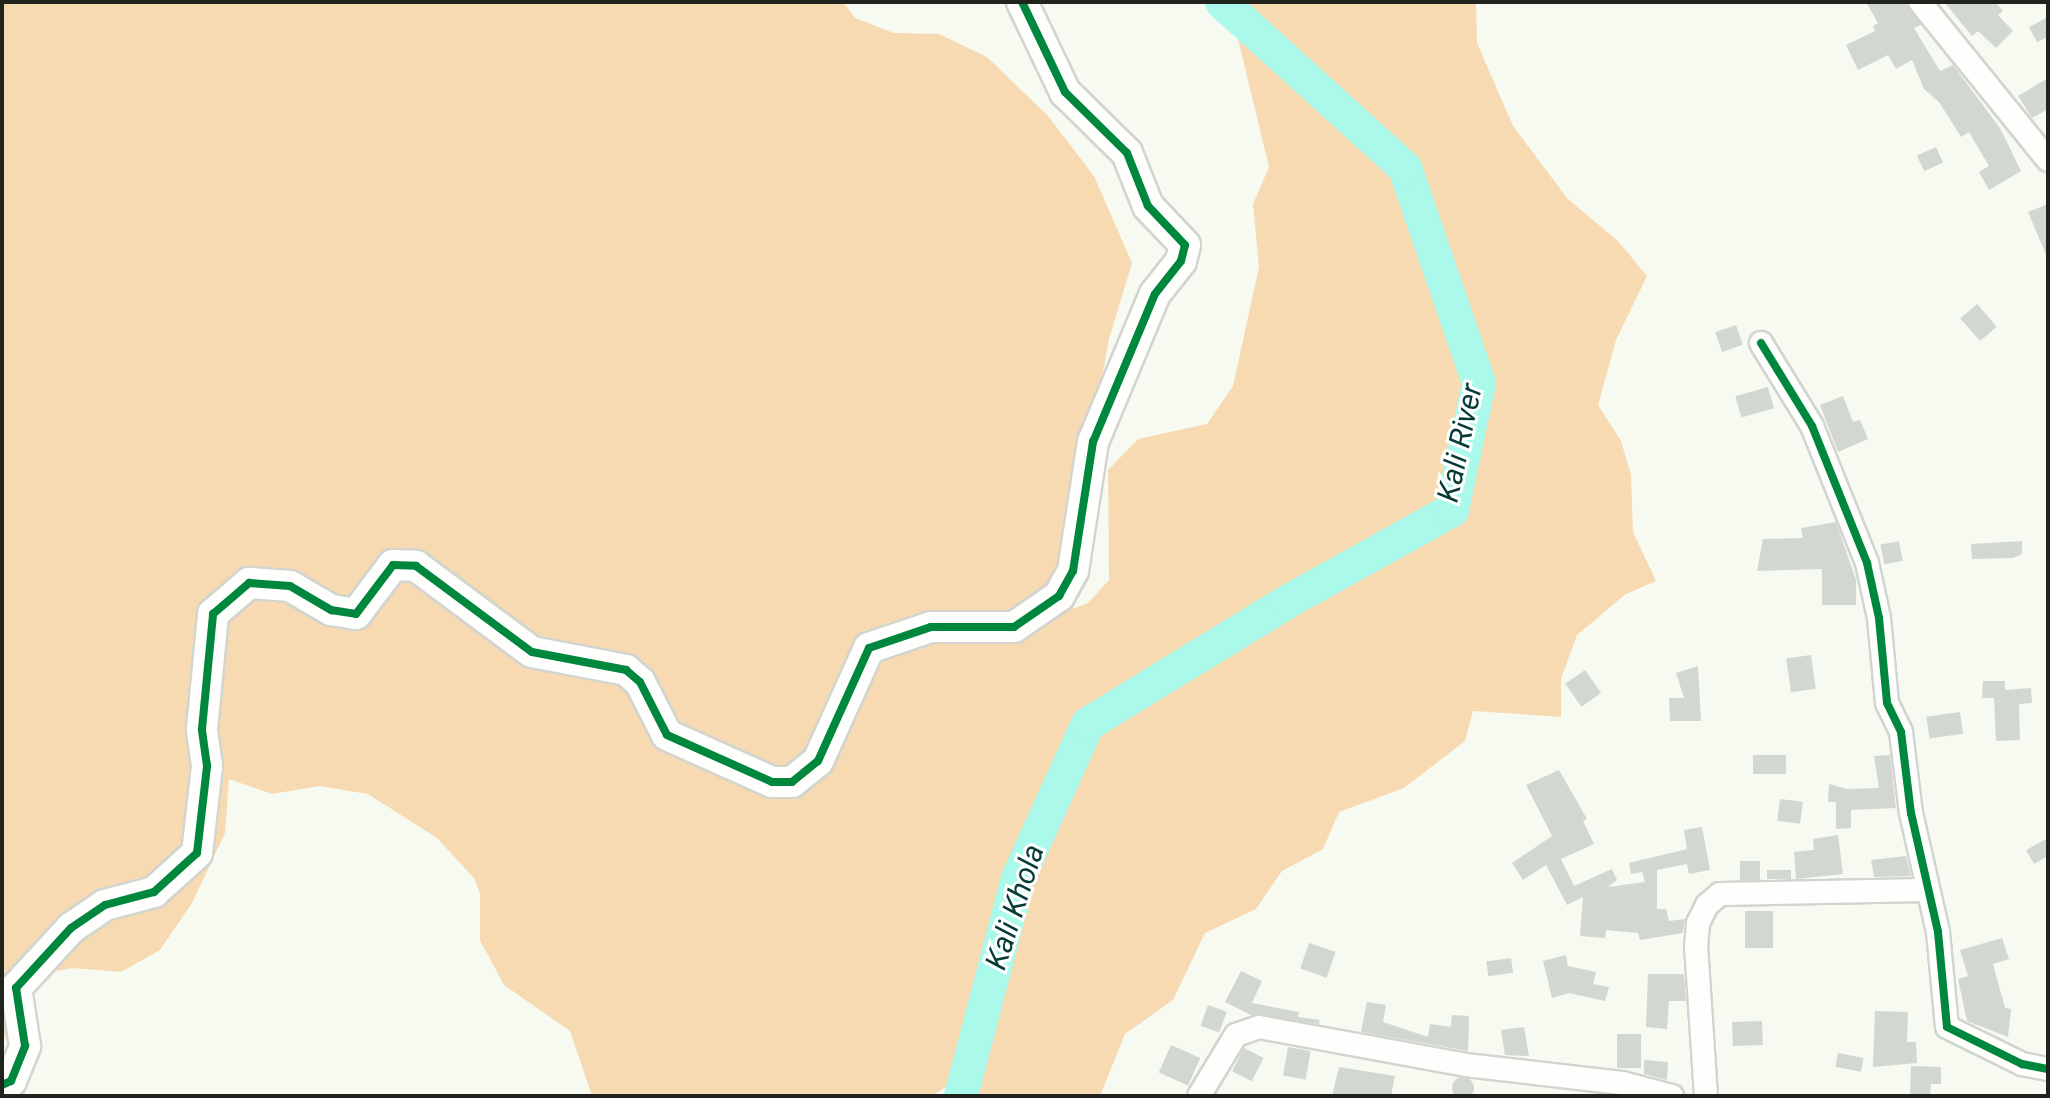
<!DOCTYPE html>
<style>
body{margin:0}
#map{position:relative;width:2050px;height:1098px;overflow:hidden;background:#f6faf1;font-family:Roboto,sans-serif}
div>[style]{position:absolute}
.forest>*{inset:0;background:#f7dab1}
.river>*{height:34px;margin:-17px;padding:0 17px;transform-origin:17px;border-radius:17px;background:#aaf9ea}
.building>*{inset:0;background:#d2d7d1;transform-origin:0 0}
.round{border-radius:50%}
.roads{filter:drop-shadow(2px 0 #d2d5cf) drop-shadow(-2px 0 #d2d5cf) drop-shadow(0 2px #d2d5cf) drop-shadow(0 -2px #d2d5cf)}
.street>*{height:22px;margin:-11px;padding:0 11px;transform-origin:11px;border-radius:11px;background:#fefefd}
.secondary>*{height:30px;margin:-15px;padding:0 15px;transform-origin:15px;border-radius:15px;background:#fefefd}
.cycleway>*{height:8px;margin:-4px;padding:0 4px;transform-origin:4px;border-radius:4px;background:#00873e}
span{translate:-50% -50%;white-space:nowrap;text-align:center;line-height:1.15;-webkit-text-stroke:6px #fff;paint-order:stroke}
.water-label{font-size:30px;color:#063c36;font-style:italic}
.frame{position:absolute;inset:0;border:4px solid #21241d;pointer-events:none}
</style>
<div id="map">
<div class="forest">
<div style="clip-path:polygon(2px 2px,843px 2px,855px 18px,894px 33px,939px 34px,987px 57px,1048px 116px,1094px 176px,1132px 263px,1109px 339px,1058px 614px,1088px 603px,1109px 580px,1108px 470px,1138px 439px,1207px 424px,1233px 386px,1259px 267px,1253px 204px,1269px 167px,1229px 2px,1476px 2px,1477px 43px,1513px 126px,1567px 198px,1618px 241px,1647px 276px,1616px 340px,1598px 405px,1621px 441px,1631px 475px,1633px 532px,1656px 581px,1626px 594px,1577px 635px,1561px 679px,1561px 717px,1473px 711px,1465px 741px,1404px 788px,1339px 812px,1323px 849px,1282px 871px,1256px 909px,1205px 933px,1173px 1000px,1125px 1034px,1100px 1096px,972px 1096px,948px 1086px,931px 1096px,592px 1096px,570px 1031px,504px 985px,480px 940px,480px 893px,474px 878px,437px 838px,368px 794px,319px 786px,272px 794px,229px 779px,225px 833px,192px 903px,160px 950px,121px 972px,73px 968px,39px 974px,6px 1030px,2px 1054px)"></div>
</div>
<div class="river">
<div style="left:961px;top:1096px;width:225px;rotate:-75.3deg"></div>
<div style="left:1018px;top:878px;width:169px;rotate:-65.6deg"></div>
<div style="left:1088px;top:724px;width:233px;rotate:-31.5deg"></div>
<div style="left:1287px;top:602px;width:189px;rotate:-29.1deg"></div>
<div style="left:1452px;top:510px;width:130px;rotate:-78deg"></div>
<div style="left:1479px;top:383px;width:227px;rotate:-109deg"></div>
<div style="left:1405px;top:168px;width:247px;rotate:-137.8deg"></div>
</div>
<div class="building">
<div style="clip-path:polygon(1866px 2px,1906px 2px,1921px 25px,1914px 28px,1940px 71px,1953px 65px,2000px 128px,2021px 171px,1989px 190px,1979px 172px,1989px 166px,1969px 132px,1961px 137px,1939px 102px,1924px 89px,1912px 60px,1896px 69px,1888px 55px,1858px 70px,1846px 45px,1875px 31px,1873px 26px,1878px 23px)"></div>
<div style="clip-path:polygon(1944px 2px,1995px 2px,2003px 11px,1998px 15px,2013px 31px,1996px 48px,1978px 31px,1972px 36px)"></div>
<div style="clip-path:polygon(2048px 17px,2048px 37px,2037px 42px,2029px 27px)"></div>
<div style="clip-path:polygon(2048px 78px,2048px 109px,2032px 118px,2018px 96px)"></div>
<div style="left:1936px;top:147px;width:17px;height:21px;rotate:65deg"></div>
<div style="clip-path:polygon(2048px 204px,2048px 259px,2028px 212px)"></div>
<div style="left:1977px;top:304px;width:30px;height:22px;rotate:49deg"></div>
<div style="left:1736px;top:325px;width:21px;height:22px;rotate:71deg"></div>
<div style="left:1768px;top:387px;width:22px;height:34px;rotate:74deg"></div>
<div style="clip-path:polygon(1843px 396px,1853px 422px,1860px 420px,1868px 439px,1838px 452px,1820px 405px)"></div>
<div style="clip-path:polygon(1836px 522px,1856px 580px,1856px 605px,1822px 605px,1822px 569px,1757px 571px,1763px 539px,1803px 538px,1801px 528px)"></div>
<div style="left:1899px;top:541px;width:20px;height:19px;rotate:79deg"></div>
<div style="clip-path:polygon(2022px 541px,2022px 554px,2013px 558px,1972px 559px,1971px 544px)"></div>
<div style="left:1811px;top:655px;width:34px;height:25px;rotate:82deg"></div>
<div style="clip-path:polygon(1698px 666px,1701px 721px,1670px 721px,1669px 698px,1684px 698px,1676px 673px)"></div>
<div style="left:1585px;top:670px;width:28px;height:24px;rotate:55deg"></div>
<div style="clip-path:polygon(1983px 681px,2005px 681px,2005px 690px,2031px 688px,2032px 703px,2019px 704px,2020px 740px,1996px 741px,1994px 698px,1982px 698px)"></div>
<div style="left:1960px;top:712px;width:22px;height:34px;rotate:82deg"></div>
<div style="left:1786px;top:755px;width:19px;height:33px;rotate:90deg"></div>
<div style="clip-path:polygon(1890px 755px,1896px 808px,1851px 810px,1851px 828px,1836px 829px,1836px 802px,1828px 802px,1829px 784px,1847px 789px,1879px 788px,1874px 756px)"></div>
<div style="clip-path:polygon(1559px 770px,1587px 819px,1583px 821px,1594px 844px,1561px 859px,1574px 886px,1612px 869px,1617px 880px,1608px 887px,1645px 882px,1642px 872px,1631px 874px,1629px 863px,1687px 849px,1684px 830px,1702px 827px,1710px 870px,1689px 874px,1687px 864px,1657px 870px,1657px 909px,1666px 909px,1669px 921px,1685px 919px,1683px 933px,1640px 940px,1638px 933px,1606px 930px,1605px 938px,1580px 936px,1583px 897px,1567px 905px,1546px 865px,1523px 880px,1512px 863px,1552px 836px,1526px 785px)"></div>
<div style="left:1780px;top:799px;width:23px;height:22px;rotate:7deg"></div>
<div style="clip-path:polygon(1838px 835px,1843px 874px,1796px 879px,1794px 852px,1814px 850px,1813px 839px)"></div>
<div style="clip-path:polygon(2048px 838px,2048px 856px,2034px 864px,2026px 850px)"></div>
<div style="clip-path:polygon(1906px 856px,1911px 876px,1874px 877px,1871px 860px)"></div>
<div style="left:1740px;top:861px;width:20px;height:19px"></div>
<div style="left:1767px;top:870px;width:24px;height:9px"></div>
<div style="left:1745px;top:911px;width:28px;height:37px"></div>
<div style="clip-path:polygon(2002px 938px,2009px 959px,1993px 964px,2005px 1008px,2011px 1009px,2008px 1037px,1967px 1021px,1958px 979px,1968px 976px,1960px 950px)"></div>
<div style="left:1309px;top:943px;width:28px;height:27px;rotate:19deg"></div>
<div style="clip-path:polygon(1566px 955px,1568px 966px,1596px 972px,1593px 984px,1609px 987px,1605px 1001px,1569px 993px,1552px 998px,1543px 961px)"></div>
<div style="left:1511px;top:958px;width:15px;height:25px;rotate:82deg"></div>
<div style="clip-path:polygon(1241px 971px,1262px 981px,1252px 1003px,1299px 1012px,1298px 1017px,1320px 1020px,1319px 1024px,1251px 1015px,1225px 1002px)"></div>
<div style="clip-path:polygon(1648px 974px,1684px 974px,1686px 1001px,1669px 1001px,1667px 1029px,1646px 1027px)"></div>
<div style="clip-path:polygon(1367px 1002px,1386px 1005px,1383px 1022px,1428px 1037px,1430px 1024px,1451px 1027px,1452px 1015px,1469px 1016px,1468px 1051px,1361px 1032px)"></div>
<div style="left:1208px;top:1005px;width:20px;height:22px;rotate:20deg"></div>
<div style="clip-path:polygon(1875px 1011px,1908px 1012px,1907px 1042px,1916px 1042px,1917px 1063px,1873px 1067px)"></div>
<div style="left:1762px;top:1021px;width:24px;height:30px;rotate:88deg"></div>
<div style="clip-path:polygon(1524px 1027px,1529px 1056px,1505px 1055px,1501px 1030px)"></div>
<div style="left:1617px;top:1034px;width:24px;height:34px"></div>
<div style="left:1171px;top:1045px;width:32px;height:30px;rotate:24deg"></div>
<div style="left:1288px;top:1047px;width:23px;height:29px;rotate:10deg"></div>
<div style="left:1244px;top:1048px;width:22px;height:26px;rotate:27deg"></div>
<div style="left:1838px;top:1053px;width:26px;height:14px;rotate:11deg"></div>
<div style="clip-path:polygon(1644px 1060px,1668px 1062px,1667px 1080px,1644px 1074px)"></div>
<div style="clip-path:polygon(1911px 1066px,1941px 1067px,1941px 1084px,1931px 1084px,1930px 1096px,1910px 1096px)"></div>
<div style="clip-path:polygon(1339px 1067px,1395px 1076px,1391px 1096px,1332px 1096px)"></div>
<div class="round" style="left:1452px;top:1077px;width:22px;height:22px"></div>
</div>
<div class="roads">
<div class="street">
<div style="left:1920px;top:2px;width:203px;rotate:51deg"></div>
<div style="left:1761px;top:343px;width:97px;rotate:58.4deg"></div>
<div style="left:1812px;top:426px;width:148px;rotate:68.1deg"></div>
<div style="left:1867px;top:563px;width:56px;rotate:77.7deg"></div>
<div style="left:1879px;top:618px;width:85px;rotate:84.6deg"></div>
<div style="left:1887px;top:703px;width:32px;rotate:64deg"></div>
<div style="left:1901px;top:732px;width:82px;rotate:83deg"></div>
<div style="left:1911px;top:813px;width:122px;rotate:77.2deg"></div>
<div style="left:1938px;top:932px;width:95px;rotate:84.6deg"></div>
<div style="left:1947px;top:1027px;width:84px;rotate:26.3deg"></div>
<div style="left:2022px;top:1064px;width:26px;rotate:11deg"></div>
<div style="left:1199px;top:1096px;width:71px;rotate:-58.8deg"></div>
<div style="left:1236px;top:1035px;width:24px;rotate:-19deg"></div>
<div style="left:1259px;top:1027px;width:210px;rotate:10.4deg"></div>
<div style="left:1466px;top:1065px;width:157px;rotate:6.6deg"></div>
<div style="left:1622px;top:1083px;width:52px;rotate:14.6deg"></div>
<div style="left:1706px;top:1096px;width:149px;rotate:-93.8deg"></div>
<div style="left:1696px;top:947px;width:24px;rotate:-85deg"></div>
<div style="left:1698px;top:923px;width:20px;rotate:-63deg"></div>
<div style="left:1707px;top:905px;width:17px;rotate:-40deg"></div>
<div style="left:1720px;top:894px;width:207px;rotate:-1.1deg"></div>
</div>
<div class="secondary">
<div style="left:2px;top:1085px;width:10px;rotate:-24deg"></div>
<div style="left:11px;top:1081px;width:38px;rotate:-68deg"></div>
<div style="left:25px;top:1046px;width:59px;rotate:-98.8deg"></div>
<div style="left:16px;top:988px;width:81px;rotate:-47.5deg"></div>
<div style="left:71px;top:928px;width:41px;rotate:-34.1deg"></div>
<div style="left:105px;top:905px;width:51px;rotate:-14.9deg"></div>
<div style="left:154px;top:892px;width:58px;rotate:-42.2deg"></div>
<div style="left:197px;top:853px;width:88px;rotate:-83.4deg"></div>
<div style="left:207px;top:766px;width:37px;rotate:-98deg"></div>
<div style="left:202px;top:729px;width:116px;rotate:-84.5deg"></div>
<div style="left:213px;top:614px;width:48px;rotate:-40.7deg"></div>
<div style="left:249px;top:583px;width:41px;rotate:4.2deg"></div>
<div style="left:290px;top:586px;width:48px;rotate:30.3deg"></div>
<div style="left:331px;top:610px;width:25px;rotate:9deg"></div>
<div style="left:356px;top:614px;width:61px;rotate:-52.9deg"></div>
<div style="left:393px;top:565px;width:23px;rotate:2deg"></div>
<div style="left:416px;top:566px;width:144px;rotate:36.6deg"></div>
<div style="left:532px;top:652px;width:96px;rotate:10.8deg"></div>
<div style="left:626px;top:670px;width:18px;rotate:41deg"></div>
<div style="left:640px;top:682px;width:59px;rotate:63deg"></div>
<div style="left:667px;top:735px;width:115px;rotate:24.1deg"></div>
<div style="left:772px;top:782px;width:20px"></div>
<div style="left:792px;top:782px;width:33px;rotate:-39deg"></div>
<div style="left:818px;top:761px;width:124px;rotate:-65.7deg"></div>
<div style="left:869px;top:648px;width:65px;rotate:-18.7deg"></div>
<div style="left:931px;top:627px;width:83px"></div>
<div style="left:1014px;top:627px;width:55px;rotate:-34.6deg"></div>
<div style="left:1059px;top:596px;width:29px;rotate:-61deg"></div>
<div style="left:1073px;top:571px;width:131px;rotate:-81.2deg"></div>
<div style="left:1093px;top:442px;width:160px;rotate:-67.3deg"></div>
<div style="left:1155px;top:294px;width:42px;rotate:-51.8deg"></div>
<div style="left:1181px;top:261px;width:16px;rotate:-76deg"></div>
<div style="left:1185px;top:245px;width:54px;rotate:-133.5deg"></div>
<div style="left:1148px;top:206px;width:57px;rotate:-111.6deg"></div>
<div style="left:1127px;top:153px;width:87px;rotate:-135.5deg"></div>
<div style="left:1065px;top:92px;width:100px;rotate:-115.5deg"></div>
</div>
</div>
<div class="cycleway">
<div style="left:1761px;top:343px;width:97px;rotate:58.4deg"></div>
<div style="left:1812px;top:426px;width:148px;rotate:68.1deg"></div>
<div style="left:1867px;top:563px;width:56px;rotate:77.7deg"></div>
<div style="left:1879px;top:618px;width:85px;rotate:84.6deg"></div>
<div style="left:1887px;top:703px;width:32px;rotate:64deg"></div>
<div style="left:1901px;top:732px;width:82px;rotate:83deg"></div>
<div style="left:1911px;top:813px;width:122px;rotate:77.2deg"></div>
<div style="left:1938px;top:932px;width:95px;rotate:84.6deg"></div>
<div style="left:1947px;top:1027px;width:84px;rotate:26.3deg"></div>
<div style="left:2022px;top:1064px;width:26px;rotate:11deg"></div>
<div style="left:2px;top:1085px;width:10px;rotate:-24deg"></div>
<div style="left:11px;top:1081px;width:38px;rotate:-68deg"></div>
<div style="left:25px;top:1046px;width:59px;rotate:-98.8deg"></div>
<div style="left:16px;top:988px;width:81px;rotate:-47.5deg"></div>
<div style="left:71px;top:928px;width:41px;rotate:-34.1deg"></div>
<div style="left:105px;top:905px;width:51px;rotate:-14.9deg"></div>
<div style="left:154px;top:892px;width:58px;rotate:-42.2deg"></div>
<div style="left:197px;top:853px;width:88px;rotate:-83.4deg"></div>
<div style="left:207px;top:766px;width:37px;rotate:-98deg"></div>
<div style="left:202px;top:729px;width:116px;rotate:-84.5deg"></div>
<div style="left:213px;top:614px;width:48px;rotate:-40.7deg"></div>
<div style="left:249px;top:583px;width:41px;rotate:4.2deg"></div>
<div style="left:290px;top:586px;width:48px;rotate:30.3deg"></div>
<div style="left:331px;top:610px;width:25px;rotate:9deg"></div>
<div style="left:356px;top:614px;width:61px;rotate:-52.9deg"></div>
<div style="left:393px;top:565px;width:23px;rotate:2deg"></div>
<div style="left:416px;top:566px;width:144px;rotate:36.6deg"></div>
<div style="left:532px;top:652px;width:96px;rotate:10.8deg"></div>
<div style="left:626px;top:670px;width:18px;rotate:41deg"></div>
<div style="left:640px;top:682px;width:59px;rotate:63deg"></div>
<div style="left:667px;top:735px;width:115px;rotate:24.1deg"></div>
<div style="left:772px;top:782px;width:20px"></div>
<div style="left:792px;top:782px;width:33px;rotate:-39deg"></div>
<div style="left:818px;top:761px;width:124px;rotate:-65.7deg"></div>
<div style="left:869px;top:648px;width:65px;rotate:-18.7deg"></div>
<div style="left:931px;top:627px;width:83px"></div>
<div style="left:1014px;top:627px;width:55px;rotate:-34.6deg"></div>
<div style="left:1059px;top:596px;width:29px;rotate:-61deg"></div>
<div style="left:1073px;top:571px;width:131px;rotate:-81.2deg"></div>
<div style="left:1093px;top:442px;width:160px;rotate:-67.3deg"></div>
<div style="left:1155px;top:294px;width:42px;rotate:-51.8deg"></div>
<div style="left:1181px;top:261px;width:16px;rotate:-76deg"></div>
<div style="left:1185px;top:245px;width:54px;rotate:-133.5deg"></div>
<div style="left:1148px;top:206px;width:57px;rotate:-111.6deg"></div>
<div style="left:1127px;top:153px;width:87px;rotate:-135.5deg"></div>
<div style="left:1065px;top:92px;width:100px;rotate:-115.5deg"></div>
</div>
<div class="water-label">
<span style="left:1460px;top:443px;rotate:-78deg">Kali River</span>
<span style="left:1015px;top:907px;rotate:-72deg">Kali Khola</span>
</div>
<div class="frame"></div>
</div>
